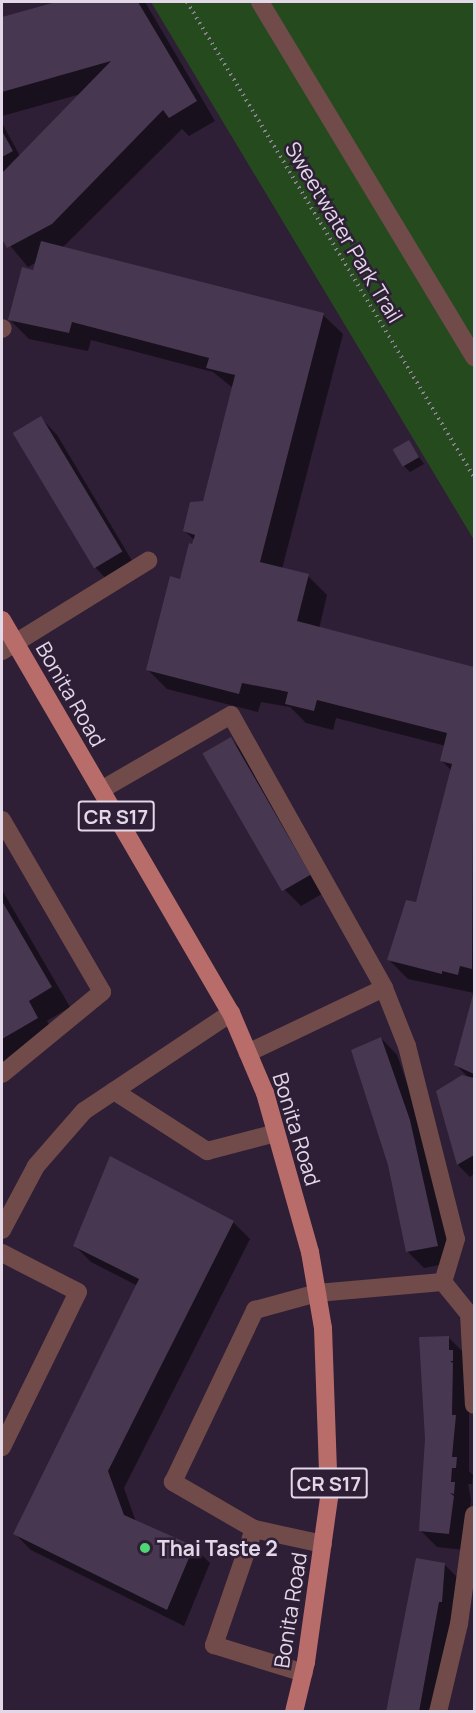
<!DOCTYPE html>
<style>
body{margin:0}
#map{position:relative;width:476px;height:1713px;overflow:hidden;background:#2e1e36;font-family:Manrope,sans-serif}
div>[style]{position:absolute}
.green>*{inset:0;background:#244a1e}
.shadow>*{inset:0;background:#0007}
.building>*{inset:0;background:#473750;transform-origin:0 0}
.path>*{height:4px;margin-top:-2px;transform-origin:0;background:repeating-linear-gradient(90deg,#8e8195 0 1.5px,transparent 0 6px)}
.lane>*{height:18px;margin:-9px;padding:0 9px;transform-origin:9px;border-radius:9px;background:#704b49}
.street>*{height:18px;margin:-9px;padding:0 9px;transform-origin:9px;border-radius:9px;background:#704b49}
.primary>*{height:18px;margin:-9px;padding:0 9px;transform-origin:9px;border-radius:9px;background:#b96d6b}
.dots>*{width:16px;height:16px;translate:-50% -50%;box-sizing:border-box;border:3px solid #2e1e36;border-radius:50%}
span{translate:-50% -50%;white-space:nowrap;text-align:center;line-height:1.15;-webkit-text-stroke:5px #2e1e36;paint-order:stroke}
.shield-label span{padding:2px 4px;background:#2e1e36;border:2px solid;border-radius:4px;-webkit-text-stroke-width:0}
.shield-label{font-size:20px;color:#e2d8e8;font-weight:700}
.street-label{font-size:21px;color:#e2d8e8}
.poi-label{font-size:21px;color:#e2d8e8;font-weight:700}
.left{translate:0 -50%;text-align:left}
.frame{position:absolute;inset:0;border:3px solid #e2d8e8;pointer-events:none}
</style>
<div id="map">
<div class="green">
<div style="clip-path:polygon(151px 2px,474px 2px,474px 540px)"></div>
</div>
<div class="shadow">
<div style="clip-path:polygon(62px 2px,145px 2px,215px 121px,189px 136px,182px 129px,62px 248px,323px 315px,343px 334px,282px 569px,308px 576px,327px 595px,319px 629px,474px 669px,474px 993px,408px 979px,389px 960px,417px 904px,451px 770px,442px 761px,446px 746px,336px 718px,333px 730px,306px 723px,290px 707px,261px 702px,258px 712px,167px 689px,148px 670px,194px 546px,195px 541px,185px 531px,204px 502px,233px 388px,213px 372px,91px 340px,88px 351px,29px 339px,10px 320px,37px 262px,28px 267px,2px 236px,2px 123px,20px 156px,81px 94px,2px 116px,2px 18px)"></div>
<div style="clip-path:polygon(41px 418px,57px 435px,137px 569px,111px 584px,95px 567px)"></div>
<div style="clip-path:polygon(408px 442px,424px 464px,410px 472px,404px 466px)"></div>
<div style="clip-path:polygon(231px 739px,247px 756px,327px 891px,301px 906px,284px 889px)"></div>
<div style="clip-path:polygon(2px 890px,70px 1007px,47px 1021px,56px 1037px,2px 1070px)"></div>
<div style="clip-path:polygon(474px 993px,474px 1174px,470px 1177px,458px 1165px,438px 1091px,469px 1078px,455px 1064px)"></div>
<div style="clip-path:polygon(381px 1038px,397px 1055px,426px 1138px,454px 1262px,424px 1268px,407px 1251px)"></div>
<div style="clip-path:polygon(111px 1158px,233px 1222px,250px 1239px,124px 1488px,136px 1522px,193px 1547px,210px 1563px,184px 1626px,31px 1550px,14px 1533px,138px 1286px,91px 1262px,75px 1246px)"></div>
<div style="clip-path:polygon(448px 1337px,465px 1354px,469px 1381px,469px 1471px,473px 1475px,472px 1484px,468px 1484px,471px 1500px,465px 1550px,437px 1547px,420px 1530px)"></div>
<div style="clip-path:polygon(444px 1564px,461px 1581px,435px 1712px,388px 1712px)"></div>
</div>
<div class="building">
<div style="clip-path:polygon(56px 2px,138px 2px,197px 101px,169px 118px,163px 110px,52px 224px,7px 248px,2px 239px,2px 173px,111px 61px,2px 92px,2px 17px)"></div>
<div style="clip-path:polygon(2px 131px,13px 151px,2px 157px)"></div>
<div style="clip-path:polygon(41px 241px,324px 313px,260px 562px,309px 574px,297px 621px,474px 667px,472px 969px,460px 966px,458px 975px,442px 971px,442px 974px,387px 960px,406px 900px,416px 902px,452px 764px,440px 761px,447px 733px,317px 700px,314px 711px,285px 704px,288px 692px,279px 690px,242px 683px,239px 694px,146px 670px,170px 576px,180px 579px,189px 543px,192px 544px,195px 535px,183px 531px,190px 502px,203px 501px,235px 375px,206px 368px,209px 358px,72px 322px,69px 333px,8px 320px,22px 267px,33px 270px)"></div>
<div style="left:41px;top:416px;width:158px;height:33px;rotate:59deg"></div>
<div style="left:409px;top:440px;width:20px;height:19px;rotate:60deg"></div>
<div style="left:231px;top:737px;width:159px;height:33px;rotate:60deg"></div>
<div style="clip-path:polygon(2px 901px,52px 987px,29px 1001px,38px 1018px,2px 1039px)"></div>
<div style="clip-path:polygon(474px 991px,474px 1074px,454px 1065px)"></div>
<div style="clip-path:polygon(381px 1037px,410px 1120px,438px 1246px,406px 1252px,388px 1165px,351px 1050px)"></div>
<div style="clip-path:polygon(462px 1075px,474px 1078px,474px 1155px,457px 1165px,436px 1091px)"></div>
<div style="clip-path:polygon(110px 1156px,234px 1221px,108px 1471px,124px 1515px,194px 1546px,167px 1610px,13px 1534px,139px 1279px,73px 1246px)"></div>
<div style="clip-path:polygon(449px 1336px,449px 1350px,453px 1350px,453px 1361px,450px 1361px,453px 1363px,452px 1415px,456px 1415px,452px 1457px,457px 1457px,456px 1468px,452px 1468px,451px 1482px,455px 1482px,454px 1494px,450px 1493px,454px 1496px,449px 1534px,419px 1531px,425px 1439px,419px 1337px)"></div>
<div style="clip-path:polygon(416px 1558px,445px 1563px,442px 1602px,439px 1602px,419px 1712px,386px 1712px)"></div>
</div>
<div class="path">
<div style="left:187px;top:2px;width:555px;rotate:58.86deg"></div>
</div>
<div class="lane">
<div style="left:260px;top:2px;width:415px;rotate:58.9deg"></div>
<div style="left:2px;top:329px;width:1px;rotate:-45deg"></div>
<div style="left:2px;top:651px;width:172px;rotate:-31.7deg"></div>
<div style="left:101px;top:790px;width:150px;rotate:-30deg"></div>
<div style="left:231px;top:715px;width:313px;rotate:60.7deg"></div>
<div style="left:384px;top:988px;width:151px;rotate:154.5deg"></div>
<div style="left:2px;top:820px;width:199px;rotate:59.8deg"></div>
<div style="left:102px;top:992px;width:129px;rotate:140.6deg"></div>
<div style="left:384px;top:988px;width:62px;rotate:68.4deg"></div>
<div style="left:407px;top:1046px;width:199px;rotate:75.8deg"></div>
<div style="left:456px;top:1239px;width:45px;rotate:106.8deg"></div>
<div style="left:443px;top:1282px;width:41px;rotate:50.9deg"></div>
<div style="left:469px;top:1314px;width:91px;rotate:86.9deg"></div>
<div style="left:114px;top:1091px;width:111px;rotate:32.8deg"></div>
<div style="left:207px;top:1151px;width:71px;rotate:-14.6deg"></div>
<div style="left:2px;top:1253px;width:85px;rotate:27.2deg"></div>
<div style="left:78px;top:1292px;width:173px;rotate:116.1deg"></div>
<div style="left:254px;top:1529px;width:123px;rotate:109deg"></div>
<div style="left:214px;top:1645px;width:94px;rotate:17.3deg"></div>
<div style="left:323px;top:1544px;width:71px;rotate:-167.7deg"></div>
<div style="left:254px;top:1529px;width:94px;rotate:-149.9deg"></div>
<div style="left:173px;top:1482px;width:191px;rotate:-64.5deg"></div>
<div style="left:255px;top:1310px;width:64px;rotate:-15.3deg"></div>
<div style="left:317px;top:1293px;width:126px;rotate:-5deg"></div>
<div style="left:438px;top:1712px;width:90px;rotate:-76.6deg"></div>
<div style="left:459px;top:1624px;width:110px;rotate:-82.2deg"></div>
</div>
<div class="street">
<div style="left:2px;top:1230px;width:72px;rotate:-62deg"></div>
<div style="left:36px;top:1166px;width:73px;rotate:-48.9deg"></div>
<div style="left:84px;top:1111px;width:177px;rotate:-33.7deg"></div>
</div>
<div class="primary">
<div style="left:2px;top:620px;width:455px;rotate:59.8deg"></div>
<div style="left:231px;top:1013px;width:87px;rotate:67deg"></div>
<div style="left:265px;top:1093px;width:165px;rotate:74.2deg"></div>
<div style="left:310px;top:1252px;width:77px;rotate:80.3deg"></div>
<div style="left:323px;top:1328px;width:170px;rotate:88deg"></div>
<div style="left:329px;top:1498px;width:166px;rotate:98deg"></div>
<div style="left:306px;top:1662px;width:51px;rotate:103.5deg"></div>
</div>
<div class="dots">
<div style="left:145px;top:1548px;background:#4ed675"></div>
</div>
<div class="shield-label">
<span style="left:116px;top:816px">CR S17</span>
<span style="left:329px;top:1483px">CR S17</span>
</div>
<div class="street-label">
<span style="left:344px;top:232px;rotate:59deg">Sweetwater Park Trail</span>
<span style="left:71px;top:694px;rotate:60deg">Bonita Road</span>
<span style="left:297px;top:1129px;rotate:73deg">Bonita Road</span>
<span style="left:290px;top:1610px;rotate:-81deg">Bonita Road</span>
</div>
<div class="poi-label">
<span class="left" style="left:157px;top:1548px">Thai Taste 2</span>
</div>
<div class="frame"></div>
</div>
